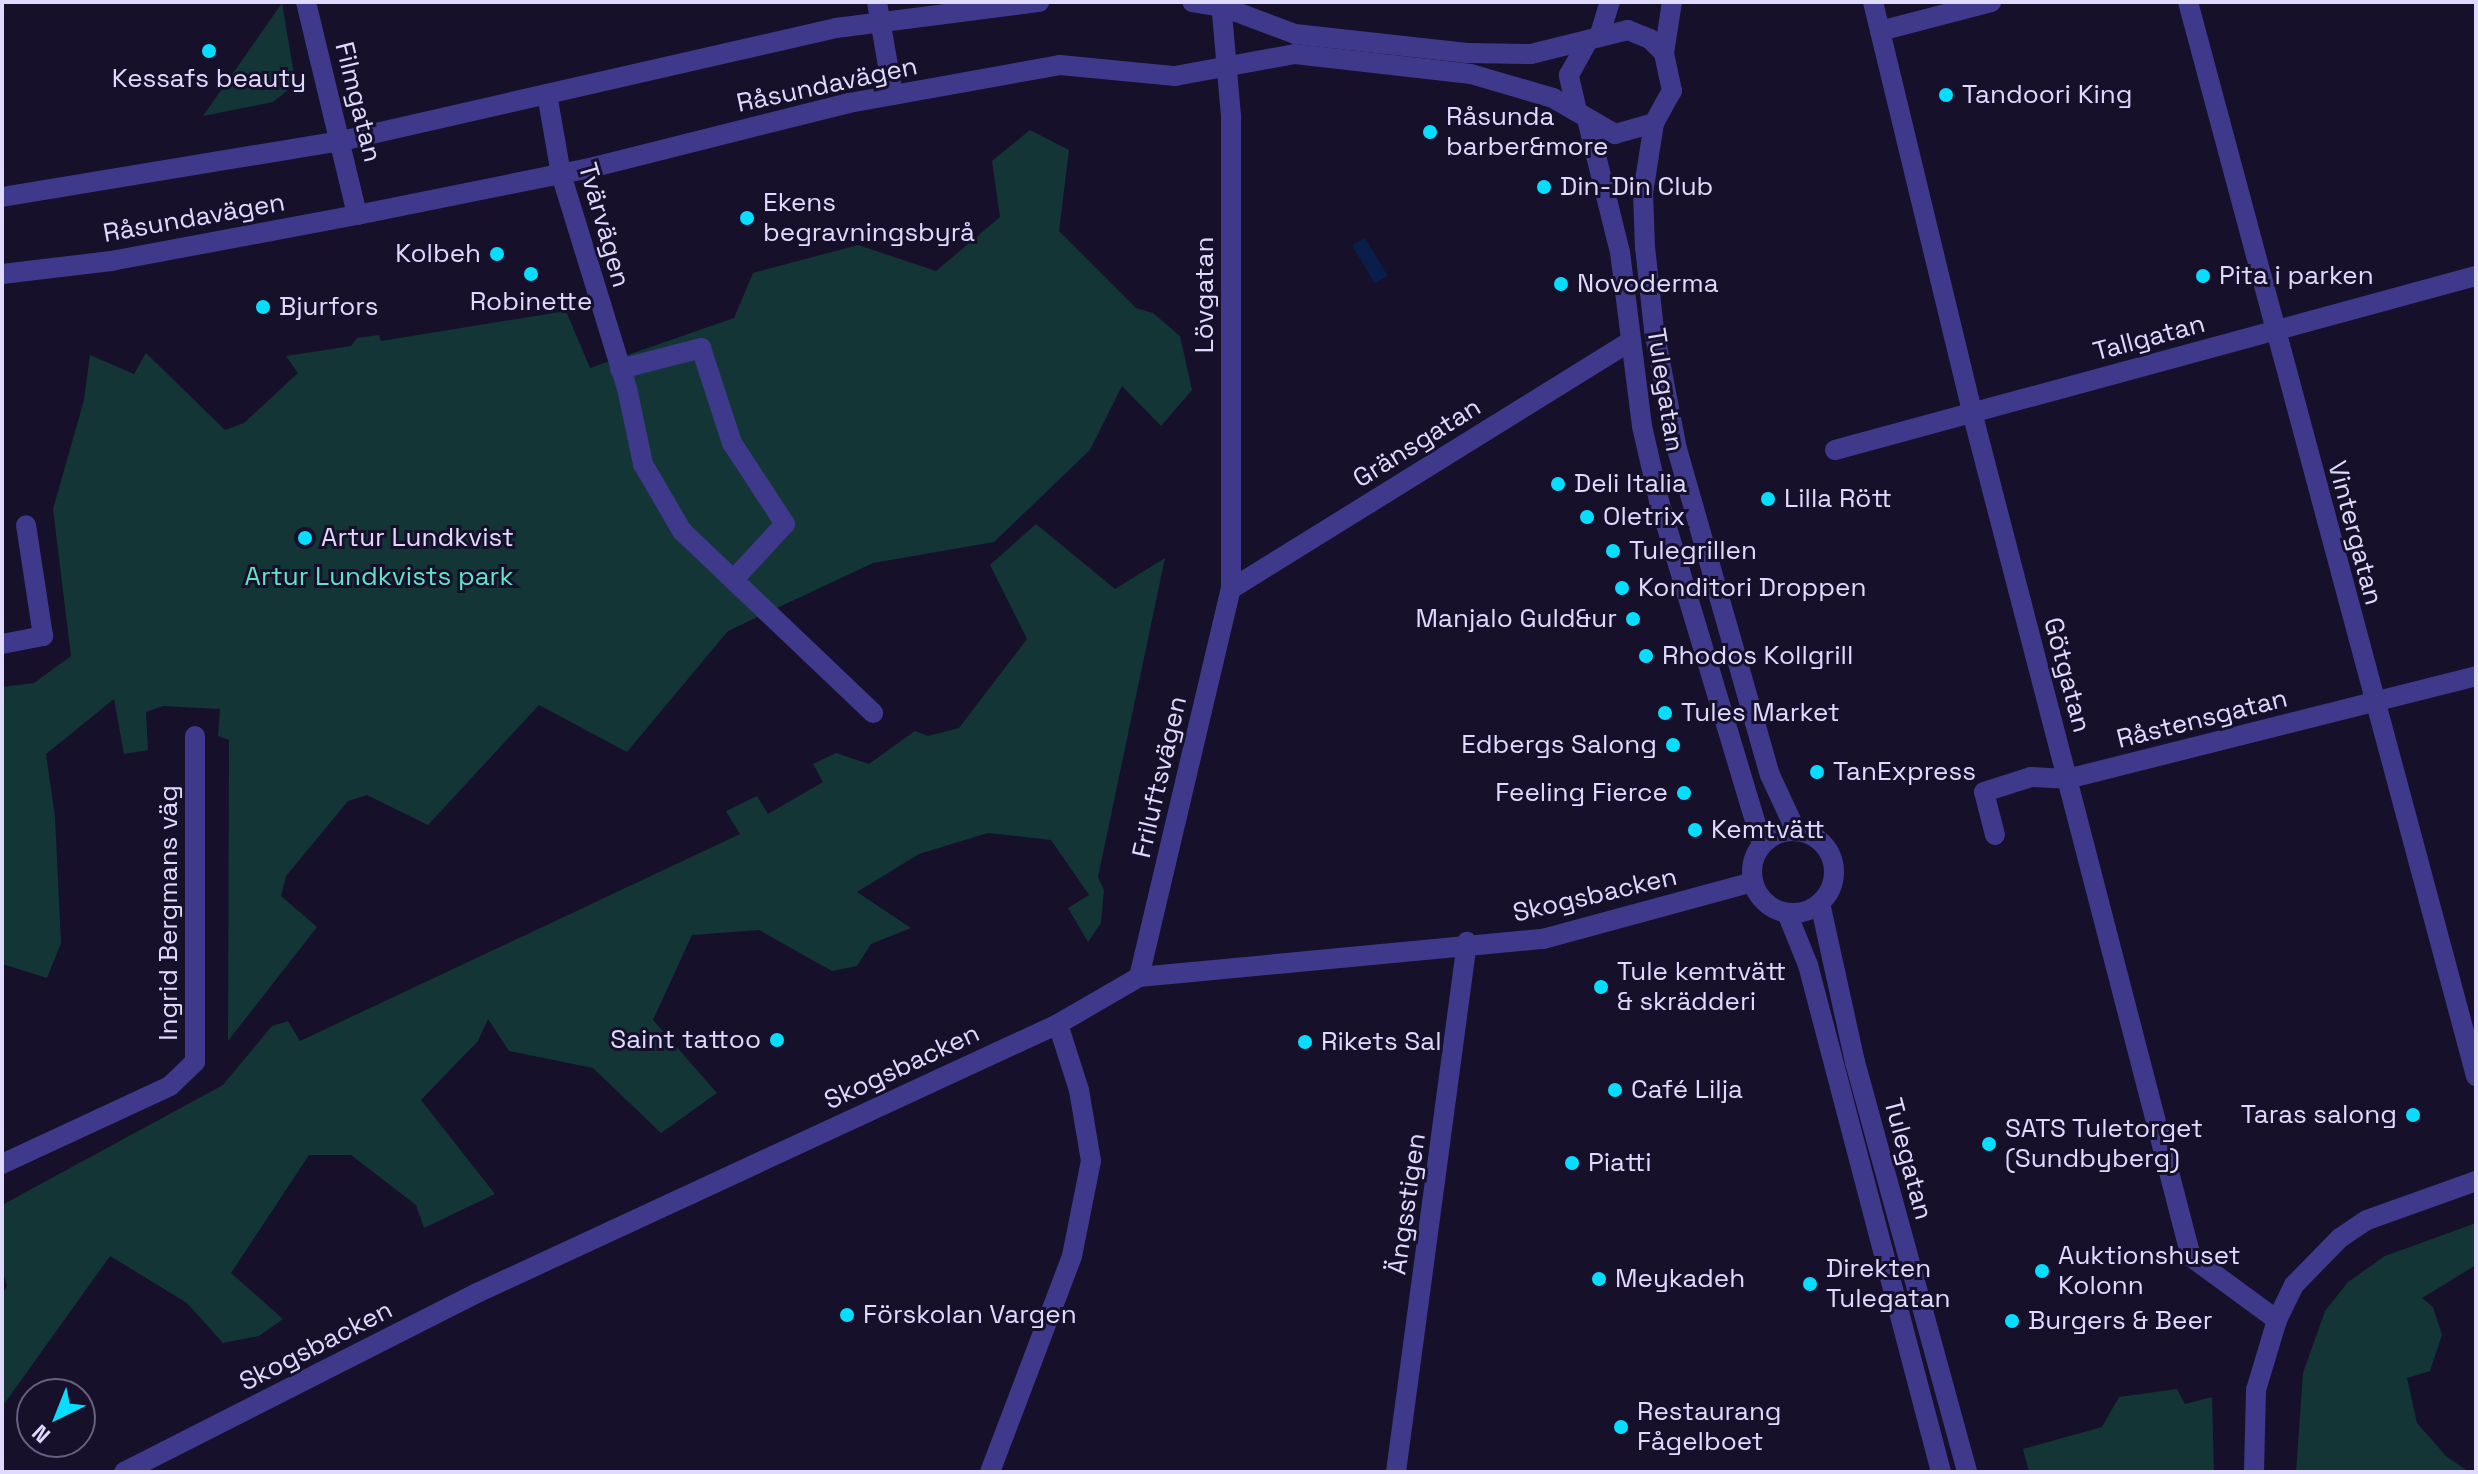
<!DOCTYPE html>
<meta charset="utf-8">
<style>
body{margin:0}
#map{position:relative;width:2478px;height:1474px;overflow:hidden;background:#16102b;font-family:"Space Grotesk",sans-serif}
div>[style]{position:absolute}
.green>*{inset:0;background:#133536}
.water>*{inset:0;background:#091e4b;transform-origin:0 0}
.minor>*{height:20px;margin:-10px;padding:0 10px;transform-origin:10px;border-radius:10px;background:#3f398c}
.minor>.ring{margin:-10px;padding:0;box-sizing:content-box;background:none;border:20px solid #3f398c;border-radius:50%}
.dots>*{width:22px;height:22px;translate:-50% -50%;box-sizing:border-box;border:4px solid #16102b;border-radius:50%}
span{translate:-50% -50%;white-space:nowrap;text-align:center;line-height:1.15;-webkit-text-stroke:6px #16102b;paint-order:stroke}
.poi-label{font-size:26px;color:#e0daff}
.left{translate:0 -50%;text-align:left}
.right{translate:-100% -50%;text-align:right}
.street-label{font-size:26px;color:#e0daff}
.park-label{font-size:26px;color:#60e5c9}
.frame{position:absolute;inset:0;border:4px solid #e0daff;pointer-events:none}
.north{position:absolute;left:16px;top:1378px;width:80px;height:80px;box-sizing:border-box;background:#16102b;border:2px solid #676180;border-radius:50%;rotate:223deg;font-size:22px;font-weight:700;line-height:32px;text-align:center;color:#e0daff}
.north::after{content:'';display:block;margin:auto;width:28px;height:36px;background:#06ddff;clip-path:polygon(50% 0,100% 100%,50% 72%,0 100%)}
</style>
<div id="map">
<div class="green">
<div style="clip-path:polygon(282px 3px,295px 80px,287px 91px,273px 102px,203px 116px)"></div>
<div style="clip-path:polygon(1030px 130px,1069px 150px,1059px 231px,1136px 308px,1153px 313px,1180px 336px,1192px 390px,1161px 426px,1122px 386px,1090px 450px,994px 542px,873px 563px,728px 631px,627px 752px,539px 705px,428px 825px,367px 795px,348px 801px,286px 876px,281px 896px,317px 927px,228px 1041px,229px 740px,218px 736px,220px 709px,163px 706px,146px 712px,148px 750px,124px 754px,114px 699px,46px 754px,55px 817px,61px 943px,47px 978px,2px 964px,2px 687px,34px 683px,71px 656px,53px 509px,84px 400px,90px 355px,134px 374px,146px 353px,225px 430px,244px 423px,298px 373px,286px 356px,351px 346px,357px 338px,379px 335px,381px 341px,566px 311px,590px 368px,734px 318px,753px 273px,858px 245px,936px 271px,1000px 217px,992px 161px)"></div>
<div style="clip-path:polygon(1036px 524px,1115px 589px,1165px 558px,1098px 877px,1104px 890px,1101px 923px,1088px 942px,1068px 908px,1089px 895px,1051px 840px,988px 833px,919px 854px,857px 892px,911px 928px,871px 944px,857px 966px,832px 971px,759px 930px,692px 935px,653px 1020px,717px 1093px,661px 1133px,593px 1068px,509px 1051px,488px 1019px,478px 1041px,421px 1100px,495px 1194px,424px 1228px,416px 1205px,351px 1155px,309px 1155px,231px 1273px,283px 1319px,259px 1336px,223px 1343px,187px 1303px,110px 1256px,2px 1407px,2px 1294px,7px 1286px,2px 1269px,2px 1205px,223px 1085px,272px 1026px,288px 1021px,300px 1041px,740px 834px,726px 811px,757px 796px,768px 814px,823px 782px,813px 764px,836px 753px,869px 764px,915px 731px,928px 736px,959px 728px,1027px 639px,990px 565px)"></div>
<div style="clip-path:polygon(2476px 1223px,2476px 1265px,2422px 1298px,2433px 1307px,2442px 1335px,2430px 1371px,2407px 1378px,2417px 1423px,2446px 1456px,2469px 1472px,2296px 1472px,2303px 1373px,2325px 1311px,2348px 1282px,2385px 1256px)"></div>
<div style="clip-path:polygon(2177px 1389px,2185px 1404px,2212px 1397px,2214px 1472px,2029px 1472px,2023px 1449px,2102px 1427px,2119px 1397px)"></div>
</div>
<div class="water">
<div style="left:1365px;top:238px;width:44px;height:15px;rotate:59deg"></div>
</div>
<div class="minor">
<div style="left:306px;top:2px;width:219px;rotate:76.5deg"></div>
<div style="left:877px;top:2px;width:94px;rotate:80.2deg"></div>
<div style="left:1873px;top:2px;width:422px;rotate:76.4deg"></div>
<div style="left:1972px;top:412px;width:873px;rotate:75.47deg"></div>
<div style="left:2191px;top:1257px;width:107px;rotate:36.2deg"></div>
<div style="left:2188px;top:2px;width:1112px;rotate:74.99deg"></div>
<div style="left:1880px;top:31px;width:115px;rotate:-14.6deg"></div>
<div style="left:1600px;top:34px;width:34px;rotate:-73deg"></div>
<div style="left:1664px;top:53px;width:52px;rotate:-81.1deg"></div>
<div style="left:547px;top:94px;width:81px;rotate:80.1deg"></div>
<div style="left:561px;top:174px;width:224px;rotate:72.9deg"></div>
<div style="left:627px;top:388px;width:78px;rotate:78.1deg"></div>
<div style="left:643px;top:464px;width:78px;rotate:59.8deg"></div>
<div style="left:682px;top:531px;width:264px;rotate:43.6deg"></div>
<div style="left:1577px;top:111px;width:37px;rotate:-103deg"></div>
<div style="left:1569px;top:75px;width:38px;rotate:-61deg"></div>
<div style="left:1588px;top:123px;width:133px;rotate:76.1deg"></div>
<div style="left:1620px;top:252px;width:175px;rotate:82.8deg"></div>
<div style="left:1642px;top:426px;width:77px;rotate:77.2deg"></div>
<div style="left:1659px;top:501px;width:358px;rotate:73.3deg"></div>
<div style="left:1654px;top:123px;width:71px;rotate:98.9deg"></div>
<div style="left:1643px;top:193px;width:54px;rotate:87.9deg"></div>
<div style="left:1645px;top:247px;width:83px;rotate:83.8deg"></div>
<div style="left:1654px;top:330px;width:121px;rotate:79.1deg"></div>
<div style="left:1677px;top:449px;width:339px;rotate:74.1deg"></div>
<div style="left:1770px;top:775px;width:62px;rotate:65.1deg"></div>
<div style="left:2px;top:197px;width:344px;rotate:-9.4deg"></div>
<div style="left:341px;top:141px;width:508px;rotate:-12.86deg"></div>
<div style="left:836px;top:28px;width:205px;rotate:-7.3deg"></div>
<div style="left:2px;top:274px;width:110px;rotate:-6.8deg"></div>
<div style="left:111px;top:261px;width:250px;rotate:-10.6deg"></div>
<div style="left:357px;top:215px;width:242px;rotate:-11.4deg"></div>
<div style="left:594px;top:167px;width:263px;rotate:-14.1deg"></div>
<div style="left:849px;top:103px;width:214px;rotate:-10.2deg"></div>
<div style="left:1060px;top:65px;width:116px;rotate:5.5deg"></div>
<div style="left:1175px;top:76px;width:122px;rotate:-10.4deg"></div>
<div style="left:1295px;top:54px;width:177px;rotate:6.5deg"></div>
<div style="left:1471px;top:74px;width:85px;rotate:16.3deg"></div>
<div style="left:1553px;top:98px;width:72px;rotate:30.1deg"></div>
<div style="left:1615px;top:134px;width:41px;rotate:-15.8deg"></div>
<div style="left:1654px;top:123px;width:37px;rotate:-61deg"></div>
<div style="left:1672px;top:91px;width:39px;rotate:-102deg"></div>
<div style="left:1664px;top:53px;width:20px;rotate:-135deg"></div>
<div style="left:1650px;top:39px;width:24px;rotate:-158deg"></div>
<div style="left:1628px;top:30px;width:100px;rotate:166.1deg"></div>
<div style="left:1531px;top:54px;width:64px;rotate:-179.1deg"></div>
<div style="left:1467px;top:53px;width:173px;rotate:-173.7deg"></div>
<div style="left:1295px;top:34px;width:77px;rotate:-159.4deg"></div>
<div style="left:1223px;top:7px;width:31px;rotate:-171deg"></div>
<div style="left:620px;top:369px;width:84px;rotate:-14.5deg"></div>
<div style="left:701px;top:348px;width:100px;rotate:71.9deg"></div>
<div style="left:732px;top:443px;width:97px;rotate:56.8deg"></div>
<div style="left:785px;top:524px;width:75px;rotate:132.8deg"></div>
<div style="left:1835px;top:450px;width:664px;rotate:-15.19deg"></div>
<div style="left:1231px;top:589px;width:469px;rotate:-31.8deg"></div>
<div style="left:2px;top:644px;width:42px;rotate:-11deg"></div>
<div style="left:43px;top:636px;width:112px;rotate:-98.7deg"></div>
<div class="ring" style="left:1752px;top:831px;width:62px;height:62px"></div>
<div style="left:1995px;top:835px;width:44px;rotate:-104.3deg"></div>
<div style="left:1984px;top:792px;width:49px;rotate:-17.7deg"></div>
<div style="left:2031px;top:777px;width:36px;rotate:3deg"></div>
<div style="left:2067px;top:779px;width:422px;rotate:-14.1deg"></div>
<div style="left:1820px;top:903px;width:163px;rotate:77.6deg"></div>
<div style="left:1855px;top:1062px;width:425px;rotate:74.7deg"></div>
<div style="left:1787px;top:913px;width:56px;rotate:68deg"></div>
<div style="left:1808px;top:965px;width:524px;rotate:75.3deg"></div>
<div style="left:1139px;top:977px;width:399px;rotate:-76.7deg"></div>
<div style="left:1231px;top:589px;width:473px;rotate:-90deg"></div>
<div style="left:1231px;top:116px;width:114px;rotate:-95deg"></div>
<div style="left:2px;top:1164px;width:185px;rotate:-24.9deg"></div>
<div style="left:170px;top:1086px;width:35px;rotate:-44deg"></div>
<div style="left:195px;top:1062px;width:326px;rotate:-90deg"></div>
<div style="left:124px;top:1472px;width:396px;rotate:-26.9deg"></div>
<div style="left:477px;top:1293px;width:640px;rotate:-24.84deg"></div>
<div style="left:1058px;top:1024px;width:94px;rotate:-30.1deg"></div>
<div style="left:1139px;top:977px;width:406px;rotate:-5.4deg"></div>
<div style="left:1543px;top:939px;width:218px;rotate:-15.2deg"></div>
<div style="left:990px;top:1472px;width:231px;rotate:-69.2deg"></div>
<div style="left:1072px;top:1256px;width:97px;rotate:-78.7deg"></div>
<div style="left:1091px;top:1161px;width:72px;rotate:-99.6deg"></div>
<div style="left:1079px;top:1090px;width:69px;rotate:-107.7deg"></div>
<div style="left:1396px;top:1472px;width:535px;rotate:-82.37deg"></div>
<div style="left:2254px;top:1472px;width:82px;rotate:-88.6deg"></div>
<div style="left:2256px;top:1390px;width:73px;rotate:-73.3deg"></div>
<div style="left:2277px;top:1320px;width:39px;rotate:-64deg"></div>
<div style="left:2294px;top:1285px;width:66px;rotate:-45.6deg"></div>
<div style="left:2340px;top:1238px;width:32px;rotate:-34deg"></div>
<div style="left:2367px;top:1220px;width:116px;rotate:-19.7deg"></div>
</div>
<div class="dots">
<div style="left:209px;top:51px;background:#06ddff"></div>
<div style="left:1946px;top:95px;background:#06ddff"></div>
<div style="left:1430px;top:132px;background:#06ddff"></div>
<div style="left:1544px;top:187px;background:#06ddff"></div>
<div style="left:747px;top:218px;background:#06ddff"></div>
<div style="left:497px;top:254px;background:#06ddff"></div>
<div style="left:531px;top:274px;background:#06ddff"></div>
<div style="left:2203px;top:276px;background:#06ddff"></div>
<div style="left:1561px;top:284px;background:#06ddff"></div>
<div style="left:263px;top:307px;background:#06ddff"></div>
<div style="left:1558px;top:484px;background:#06ddff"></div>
<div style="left:1768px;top:499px;background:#06ddff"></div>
<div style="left:1587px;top:517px;background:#06ddff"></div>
<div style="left:305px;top:538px;background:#06ddff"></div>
<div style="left:1613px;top:551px;background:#06ddff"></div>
<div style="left:1622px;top:588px;background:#06ddff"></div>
<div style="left:1633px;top:619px;background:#06ddff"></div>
<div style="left:1646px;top:656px;background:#06ddff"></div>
<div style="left:1665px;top:713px;background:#06ddff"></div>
<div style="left:1673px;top:745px;background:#06ddff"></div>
<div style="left:1817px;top:772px;background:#06ddff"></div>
<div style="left:1684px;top:793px;background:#06ddff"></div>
<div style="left:1695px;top:830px;background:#06ddff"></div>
<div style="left:1601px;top:987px;background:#06ddff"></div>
<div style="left:777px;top:1040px;background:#06ddff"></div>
<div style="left:1305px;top:1042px;background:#06ddff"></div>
<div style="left:1615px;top:1090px;background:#06ddff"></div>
<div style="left:2413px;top:1115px;background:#06ddff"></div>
<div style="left:1989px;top:1144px;background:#06ddff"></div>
<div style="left:1572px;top:1163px;background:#06ddff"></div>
<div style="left:2042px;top:1271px;background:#06ddff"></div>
<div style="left:1599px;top:1279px;background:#06ddff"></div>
<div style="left:1810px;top:1284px;background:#06ddff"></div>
<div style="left:847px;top:1315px;background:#06ddff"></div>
<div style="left:2012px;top:1321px;background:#06ddff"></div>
<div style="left:1621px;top:1427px;background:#06ddff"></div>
</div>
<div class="poi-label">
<span style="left:209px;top:79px">Kessafs beauty</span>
<span class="left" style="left:1962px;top:95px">Tandoori King</span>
<span class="left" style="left:1446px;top:132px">Råsunda<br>barber&amp;more</span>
<span class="left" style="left:1560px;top:187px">Din-Din Club</span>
<span class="left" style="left:763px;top:218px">Ekens<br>begravningsbyrå</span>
<span class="right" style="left:481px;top:254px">Kolbeh</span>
<span class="left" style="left:2219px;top:276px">Pita i parken</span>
<span class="left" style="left:1577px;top:284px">Novoderma</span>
<span style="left:531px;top:302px">Robinette</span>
<span class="left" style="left:279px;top:307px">Bjurfors</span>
<span class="left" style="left:1574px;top:484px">Deli Italia</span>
<span class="left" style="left:1784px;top:499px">Lilla Rött</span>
<span class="left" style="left:1603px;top:517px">Oletrix</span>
<span class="left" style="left:321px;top:538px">Artur Lundkvist</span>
<span class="left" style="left:1629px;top:551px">Tulegrillen</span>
<span class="left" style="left:1638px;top:588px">Konditori Droppen</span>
<span class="right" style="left:1617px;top:619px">Manjalo Guld&amp;ur</span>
<span class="left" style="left:1662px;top:656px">Rhodos Kollgrill</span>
<span class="left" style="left:1681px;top:713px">Tules Market</span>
<span class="right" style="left:1657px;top:745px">Edbergs Salong</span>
<span class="left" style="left:1833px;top:772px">TanExpress</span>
<span class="right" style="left:1668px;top:793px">Feeling Fierce</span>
<span class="left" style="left:1711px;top:830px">Kemtvätt</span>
<span class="left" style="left:1617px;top:987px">Tule kemtvätt<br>&amp; skrädderi</span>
<span class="right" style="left:761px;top:1040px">Saint tattoo</span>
<span class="left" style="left:1321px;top:1042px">Rikets Sal</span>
<span class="left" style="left:1631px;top:1090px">Café Lilja</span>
<span class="right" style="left:2397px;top:1115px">Taras salong</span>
<span class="left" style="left:2005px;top:1144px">SATS Tuletorget<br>(Sundbyberg)</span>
<span class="left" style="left:1588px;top:1163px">Piatti</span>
<span class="left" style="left:2058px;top:1271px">Auktionshuset<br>Kolonn</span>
<span class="left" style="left:1826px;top:1284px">Direkten<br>Tulegatan</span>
<span class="left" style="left:1615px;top:1279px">Meykadeh</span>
<span class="left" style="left:863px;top:1315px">Förskolan Vargen</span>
<span class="left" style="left:2028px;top:1321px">Burgers &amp; Beer</span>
<span class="left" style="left:1637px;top:1427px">Restaurang<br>Fågelboet</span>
</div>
<div class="street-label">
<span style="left:827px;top:85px;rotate:-12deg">Råsundavägen</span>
<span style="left:358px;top:102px;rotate:76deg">Filmgatan</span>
<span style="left:194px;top:218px;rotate:-10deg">Råsundavägen</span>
<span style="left:604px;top:225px;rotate:74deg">Tvärvägen</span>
<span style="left:1205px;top:295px;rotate:-90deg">Lövgatan</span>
<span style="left:2149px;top:338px;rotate:-15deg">Tallgatan</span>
<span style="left:1665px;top:390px;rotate:81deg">Tulegatan</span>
<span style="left:1417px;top:443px;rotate:-32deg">Gränsgatan</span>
<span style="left:2355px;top:533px;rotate:75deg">Vintergatan</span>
<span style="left:2067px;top:675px;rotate:75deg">Götgatan</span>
<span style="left:2202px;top:719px;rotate:-14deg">Råstensgatan</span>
<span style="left:1160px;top:777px;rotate:-77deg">Friluftsvägen</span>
<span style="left:1595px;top:895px;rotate:-13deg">Skogsbacken</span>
<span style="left:169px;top:913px;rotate:-90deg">Ingrid Bergmans väg</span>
<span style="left:902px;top:1067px;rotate:-25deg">Skogsbacken</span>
<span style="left:1908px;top:1159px;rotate:75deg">Tulegatan</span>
<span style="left:1407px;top:1204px;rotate:-82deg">Ängsstigen</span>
<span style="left:316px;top:1346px;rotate:-27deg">Skogsbacken</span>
</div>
<div class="park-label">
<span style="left:379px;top:577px">Artur Lundkvists park</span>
</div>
<div class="frame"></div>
<div class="north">N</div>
</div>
